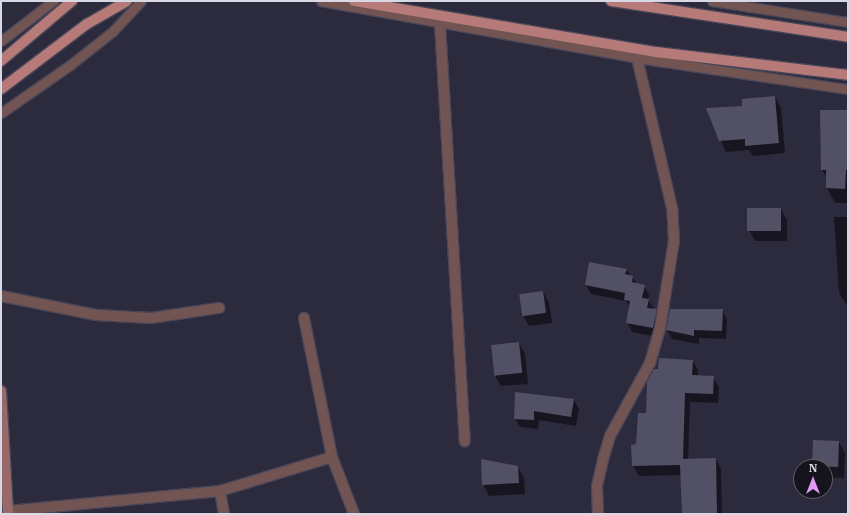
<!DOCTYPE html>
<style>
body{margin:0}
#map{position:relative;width:849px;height:515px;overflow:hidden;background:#2c2a3d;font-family:"IBM Plex Serif",serif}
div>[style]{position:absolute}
.shadow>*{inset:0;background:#0007}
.building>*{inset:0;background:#525065;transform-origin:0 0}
.roads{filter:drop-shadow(1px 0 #484658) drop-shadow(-1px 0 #484658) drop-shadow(0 1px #484658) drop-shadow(0 -1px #484658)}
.lane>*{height:9px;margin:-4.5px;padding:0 4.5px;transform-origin:4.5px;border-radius:4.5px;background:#725453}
.street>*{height:10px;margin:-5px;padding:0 5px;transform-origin:5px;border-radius:5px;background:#725453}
.secondary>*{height:10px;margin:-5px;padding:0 5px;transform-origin:5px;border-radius:5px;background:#986968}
.primary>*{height:10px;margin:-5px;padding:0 5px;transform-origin:5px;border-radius:5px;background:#b67a78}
span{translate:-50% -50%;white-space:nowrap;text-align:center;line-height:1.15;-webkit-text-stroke:3.5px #15141c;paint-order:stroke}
.frame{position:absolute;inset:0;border:2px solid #d9d9e5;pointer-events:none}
.north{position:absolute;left:793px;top:459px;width:40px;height:40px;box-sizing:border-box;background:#15141c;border:1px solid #63636c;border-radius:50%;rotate:0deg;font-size:11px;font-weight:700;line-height:16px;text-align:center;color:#d9d9e5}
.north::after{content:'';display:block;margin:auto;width:14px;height:18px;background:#dd99f3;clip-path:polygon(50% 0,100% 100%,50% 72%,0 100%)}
</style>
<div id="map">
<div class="shadow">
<div style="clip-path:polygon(775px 97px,781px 108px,785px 153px,753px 156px,749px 150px,726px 152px,707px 109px,743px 107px)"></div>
<div style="clip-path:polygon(821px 111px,848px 111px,848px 203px,835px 203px,827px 188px,827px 178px,822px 170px)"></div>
<div style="clip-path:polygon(781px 209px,787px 220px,787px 241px,755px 241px,749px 230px)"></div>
<div style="clip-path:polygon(834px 217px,848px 217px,848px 304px,846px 304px,839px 293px)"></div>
<div style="clip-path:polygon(626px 269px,637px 284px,644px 286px,649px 295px,648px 300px,661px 319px,658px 337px,632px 332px,627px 322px,630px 308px,626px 301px,591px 294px,586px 285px)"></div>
<div style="clip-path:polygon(543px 292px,549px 302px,552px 323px,529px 326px,523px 315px)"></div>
<div style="clip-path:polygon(670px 310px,722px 310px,727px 319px,726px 339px,699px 338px,699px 344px,672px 339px,667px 330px)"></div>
<div style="clip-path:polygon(519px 343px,525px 354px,528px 384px,501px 386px,495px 376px)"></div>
<div style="clip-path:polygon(693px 361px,698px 370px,698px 376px,713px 377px,719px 387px,718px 403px,690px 402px,688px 460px,716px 459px,721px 469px,722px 514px,683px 514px,682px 475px,639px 476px,633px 466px,647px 414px)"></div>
<div style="clip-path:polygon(516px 393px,574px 400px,579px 409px,576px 426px,539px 420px,538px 429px,520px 427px,515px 419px)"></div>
<div style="clip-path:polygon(839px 442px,845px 453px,844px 478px,825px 477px,825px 467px,813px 466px)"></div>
<div style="clip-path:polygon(482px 460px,518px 467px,524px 478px,525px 494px,489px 496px,483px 485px)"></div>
</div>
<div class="building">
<div style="clip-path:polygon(775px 96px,779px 143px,745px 146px,745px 139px,719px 141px,706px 108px,742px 106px,742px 99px)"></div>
<div style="clip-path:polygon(820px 110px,848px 110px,848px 170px,846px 170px,845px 189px,826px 188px,826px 170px,821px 170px)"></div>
<div style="left:747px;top:208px;width:34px;height:23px"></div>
<div style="clip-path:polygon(589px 262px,627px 269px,625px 274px,633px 276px,632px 282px,645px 285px,642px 298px,649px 299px,647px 308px,657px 309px,653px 328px,626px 323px,630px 301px,624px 300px,625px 293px,585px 285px)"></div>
<div style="left:543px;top:291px;width:22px;height:24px;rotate:82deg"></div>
<div style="clip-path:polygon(670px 309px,723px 309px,722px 331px,694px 330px,694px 336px,666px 330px)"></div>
<div style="left:519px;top:342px;width:31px;height:28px;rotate:84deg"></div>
<div style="clip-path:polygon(659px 358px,693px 360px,692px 375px,714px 376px,713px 394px,685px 393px,683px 459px,716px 458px,717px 514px,682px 514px,680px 465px,632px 466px,631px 445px,636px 444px,638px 413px,646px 413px,647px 382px,654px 369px,658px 369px)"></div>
<div style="clip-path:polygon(515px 392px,574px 399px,571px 417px,534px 411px,534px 420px,514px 419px)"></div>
<div style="left:813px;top:440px;width:26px;height:26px;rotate:2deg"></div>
<div style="clip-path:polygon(481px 459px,518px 466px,519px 483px,482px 485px)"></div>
</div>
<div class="roads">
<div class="lane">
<div style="left:321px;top:1px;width:321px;rotate:10.2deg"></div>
<div style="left:637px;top:58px;width:213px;rotate:8.4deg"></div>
<div style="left:712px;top:1px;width:138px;rotate:8.8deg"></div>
<div style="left:1px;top:41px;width:66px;rotate:-37.6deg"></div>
<div style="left:1px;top:113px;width:84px;rotate:-34.8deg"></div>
<div style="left:70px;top:65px;width:55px;rotate:-38.3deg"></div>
<div style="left:113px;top:31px;width:41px;rotate:-47deg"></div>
</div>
<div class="street">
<div style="left:440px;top:24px;width:418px;rotate:86.6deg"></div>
<div style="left:1px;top:296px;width:97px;rotate:11.3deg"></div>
<div style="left:96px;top:315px;width:55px;rotate:3.1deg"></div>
<div style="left:151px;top:318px;width:69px;rotate:-8.4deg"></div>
<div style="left:304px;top:318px;width:142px;rotate:78.6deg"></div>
<div style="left:332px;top:457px;width:61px;rotate:68.9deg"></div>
<div style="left:220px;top:491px;width:23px;rotate:80deg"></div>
<div style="left:8px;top:511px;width:213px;rotate:-5.4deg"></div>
<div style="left:220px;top:491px;width:117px;rotate:-16.9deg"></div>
<div style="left:598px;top:514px;width:28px;rotate:-92deg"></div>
<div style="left:597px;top:486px;width:31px;rotate:-77deg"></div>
<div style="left:604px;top:456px;width:21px;rotate:-73deg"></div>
<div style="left:610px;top:436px;width:83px;rotate:-61.3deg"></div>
<div style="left:650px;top:363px;width:36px;rotate:-74deg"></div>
<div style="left:660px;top:328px;width:88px;rotate:-80.9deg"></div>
<div style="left:674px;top:241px;width:33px;rotate:-93deg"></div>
<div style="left:672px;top:208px;width:154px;rotate:-103.1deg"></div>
</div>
<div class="secondary">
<div style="left:1px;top:391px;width:123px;rotate:86.7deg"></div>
</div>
<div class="primary">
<div style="left:354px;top:1px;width:306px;rotate:9.6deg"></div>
<div style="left:656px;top:52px;width:193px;rotate:6.8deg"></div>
<div style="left:611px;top:1px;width:240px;rotate:8.6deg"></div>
<div style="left:1px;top:61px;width:93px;rotate:-40.2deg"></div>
<div style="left:1px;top:89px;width:108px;rotate:-37.1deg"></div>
<div style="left:87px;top:24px;width:46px;rotate:-29.9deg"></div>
</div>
</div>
<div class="frame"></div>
<div class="north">N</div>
</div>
